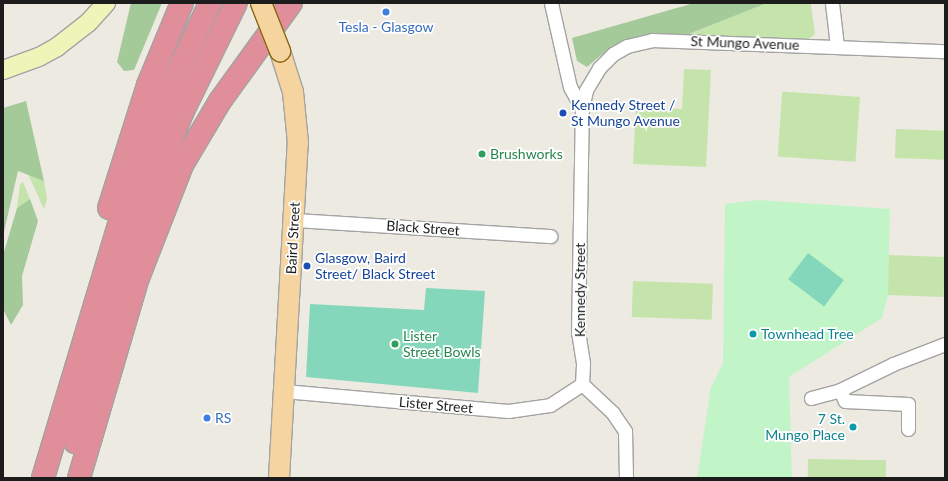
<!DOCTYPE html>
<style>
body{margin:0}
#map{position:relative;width:948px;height:481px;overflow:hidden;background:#edeae2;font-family:Lato,sans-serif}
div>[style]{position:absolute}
.grass>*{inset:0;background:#c4e4ab;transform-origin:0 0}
.forest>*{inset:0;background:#a5ca9a}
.park>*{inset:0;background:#c1f5c8}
.pitch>*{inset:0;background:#85d7bb;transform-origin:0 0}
.roads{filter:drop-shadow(1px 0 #a3a3a3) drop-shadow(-1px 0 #a3a3a3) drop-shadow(0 1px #a3a3a3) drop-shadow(0 -1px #a3a3a3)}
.street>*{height:13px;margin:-6.5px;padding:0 6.5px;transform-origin:6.5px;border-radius:6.5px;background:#fff}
.secondary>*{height:18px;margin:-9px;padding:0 9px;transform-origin:9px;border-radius:9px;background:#eff5b9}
.primary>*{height:20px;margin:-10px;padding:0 10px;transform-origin:10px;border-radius:10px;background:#f5d49f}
.highway>*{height:22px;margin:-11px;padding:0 11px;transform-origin:11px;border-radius:11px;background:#e08e9a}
.bridges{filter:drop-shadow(1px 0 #8a660a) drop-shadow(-1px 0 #8a660a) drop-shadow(0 1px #8a660a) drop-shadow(0 -1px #8a660a)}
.primary-bridge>*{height:20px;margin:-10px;padding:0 10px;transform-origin:10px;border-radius:10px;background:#f5d49f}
.dots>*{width:11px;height:11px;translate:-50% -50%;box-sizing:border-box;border:2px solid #fff;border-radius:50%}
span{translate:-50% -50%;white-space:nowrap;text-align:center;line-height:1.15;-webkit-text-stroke:3.5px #fff;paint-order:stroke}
.shop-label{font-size:14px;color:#366cbe}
.left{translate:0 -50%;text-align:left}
.street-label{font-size:14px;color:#1c1c1c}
.transit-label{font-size:14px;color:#164399}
.leisure-label{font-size:14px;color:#27864d}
.culture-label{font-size:14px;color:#0d838f}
.right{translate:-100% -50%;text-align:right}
.frame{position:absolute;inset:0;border:4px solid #1c1c1c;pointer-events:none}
</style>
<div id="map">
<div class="grass">
<div style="clip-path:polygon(767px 3px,811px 4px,815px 34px,802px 44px,681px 37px)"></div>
<div style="clip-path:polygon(684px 69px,711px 70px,706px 167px,633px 164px,636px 107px,682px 109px)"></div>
<div style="left:860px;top:97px;width:65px;height:78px;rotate:94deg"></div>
<div style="left:896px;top:129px;width:49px;height:29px;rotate:2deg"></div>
<div style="clip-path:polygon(28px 174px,44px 181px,47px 199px,44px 209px)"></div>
<div style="clip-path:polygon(23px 182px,30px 199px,17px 208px,20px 184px)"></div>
<div style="left:888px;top:255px;width:57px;height:40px;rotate:2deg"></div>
<div style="left:633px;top:281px;width:80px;height:36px;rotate:2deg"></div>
<div style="left:808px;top:459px;width:78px;height:19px;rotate:1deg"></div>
</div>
<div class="forest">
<div style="clip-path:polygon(131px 3px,162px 3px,134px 70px,124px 71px,117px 62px)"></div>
<div style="clip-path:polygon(694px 3px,767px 3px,681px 37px,640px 36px,612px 46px,587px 67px,577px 61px,572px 38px)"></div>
<div style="clip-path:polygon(26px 101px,44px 181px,18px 171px,3px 236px,3px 108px)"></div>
<div style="clip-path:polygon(30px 199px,38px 221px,22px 276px,23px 305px,11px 325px,3px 309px,3px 255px,17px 208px)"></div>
</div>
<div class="park">
<div style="clip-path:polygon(759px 200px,890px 209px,888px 295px,882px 318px,789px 377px,792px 478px,697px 478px,711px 387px,723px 363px,725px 204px)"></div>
</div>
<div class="pitch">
<div style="left:808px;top:253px;width:45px;height:33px;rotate:37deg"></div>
<div style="clip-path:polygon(426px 288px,485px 291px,478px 393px,306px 377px,310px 304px,424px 310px)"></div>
</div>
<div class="roads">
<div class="street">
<div style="left:551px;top:3px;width:86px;rotate:77.3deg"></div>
<div style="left:570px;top:87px;width:25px;rotate:61deg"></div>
<div style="left:832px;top:3px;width:43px;rotate:83.4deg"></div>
<div style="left:294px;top:220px;width:257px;rotate:3.6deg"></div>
<div style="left:840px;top:390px;width:12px;rotate:66deg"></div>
<div style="left:845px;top:401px;width:63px;rotate:2.7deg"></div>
<div style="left:908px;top:404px;width:25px;rotate:90deg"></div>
<div style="left:284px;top:391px;width:225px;rotate:5.1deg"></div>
<div style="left:508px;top:411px;width:42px;rotate:-8.1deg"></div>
<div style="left:550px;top:405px;width:38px;rotate:-33deg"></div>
<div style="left:811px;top:398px;width:30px;rotate:-15deg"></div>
<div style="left:840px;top:390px;width:59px;rotate:-26.1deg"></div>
<div style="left:893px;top:364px;width:56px;rotate:-21deg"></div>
<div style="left:626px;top:478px;width:47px;rotate:-91.2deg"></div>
<div style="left:625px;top:431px;width:22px;rotate:-124deg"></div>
<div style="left:613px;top:413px;width:42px;rotate:-136.9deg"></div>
<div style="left:582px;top:384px;width:21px;rotate:-87deg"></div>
<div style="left:583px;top:363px;width:30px;rotate:-99deg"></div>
<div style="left:578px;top:333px;width:224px;rotate:-89deg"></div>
<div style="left:582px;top:109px;width:19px;rotate:-78deg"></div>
<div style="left:586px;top:90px;width:26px;rotate:-59deg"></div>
<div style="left:599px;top:68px;width:20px;rotate:-45deg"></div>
<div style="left:613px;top:54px;width:16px;rotate:-30deg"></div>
<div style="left:627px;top:46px;width:26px;rotate:-13deg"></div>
<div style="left:652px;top:40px;width:293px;rotate:2.2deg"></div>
</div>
<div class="secondary">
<div style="left:3px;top:70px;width:38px;rotate:-20deg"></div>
<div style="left:39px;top:57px;width:21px;rotate:-29deg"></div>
<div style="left:57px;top:47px;width:39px;rotate:-38deg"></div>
<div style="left:88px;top:23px;width:27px;rotate:-48deg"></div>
</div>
<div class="primary">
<div style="left:279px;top:478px;width:336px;rotate:-86.8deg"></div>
<div style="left:298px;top:143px;width:51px;rotate:-95.6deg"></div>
<div style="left:293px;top:92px;width:43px;rotate:-107.6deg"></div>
</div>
<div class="highway">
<div style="left:109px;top:208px;width:129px;rotate:-72.4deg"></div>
<div style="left:148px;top:85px;width:89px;rotate:-67.5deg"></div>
<div style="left:75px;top:442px;width:112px;rotate:-76.1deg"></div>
<div style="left:102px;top:333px;width:133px;rotate:-72deg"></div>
<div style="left:143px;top:207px;width:104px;rotate:-67.4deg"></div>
<div style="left:183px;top:111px;width:120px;rotate:-63.9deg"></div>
<div style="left:43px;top:478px;width:285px;rotate:-73.3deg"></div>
<div style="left:125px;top:205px;width:99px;rotate:-69.9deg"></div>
<div style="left:159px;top:112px;width:120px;rotate:-64.9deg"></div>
<div style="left:79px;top:478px;width:209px;rotate:-73.6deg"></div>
<div style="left:138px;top:278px;width:121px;rotate:-68.7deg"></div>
<div style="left:182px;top:165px;width:74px;rotate:-59.3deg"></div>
<div style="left:220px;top:101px;width:121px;rotate:-54.1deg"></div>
</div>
</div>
<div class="bridges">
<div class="primary-bridge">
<div style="left:261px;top:3px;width:52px;rotate:68.4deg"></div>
</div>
</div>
<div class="dots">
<div style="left:386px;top:12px;background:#3f7fe0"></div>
<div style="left:563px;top:113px;background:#1a4fb4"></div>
<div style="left:482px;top:154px;background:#2e9e5b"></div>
<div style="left:307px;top:266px;background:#1a4fb4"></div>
<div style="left:753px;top:334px;background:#0f9aa8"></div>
<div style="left:395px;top:344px;background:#2e9e5b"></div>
<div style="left:207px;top:418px;background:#3f7fe0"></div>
<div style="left:853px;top:427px;background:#0f9aa8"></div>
</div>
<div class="shop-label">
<span style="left:386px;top:27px">Tesla - Glasgow</span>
<span class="left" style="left:215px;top:418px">RS</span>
</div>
<div class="street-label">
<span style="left:745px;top:43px;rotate:2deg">St Mungo Avenue</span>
<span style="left:423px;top:228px;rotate:4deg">Black Street</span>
<span style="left:293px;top:238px;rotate:-87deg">Baird Street</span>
<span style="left:580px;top:290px;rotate:-90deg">Kennedy Street</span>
<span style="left:436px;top:405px;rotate:5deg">Lister Street</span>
</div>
<div class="transit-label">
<span class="left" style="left:571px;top:113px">Kennedy Street /<br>St Mungo Avenue</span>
<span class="left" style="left:315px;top:266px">Glasgow, Baird<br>Street/ Black Street</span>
</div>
<div class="leisure-label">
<span class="left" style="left:490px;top:154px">Brushworks</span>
<span class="left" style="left:403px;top:344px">Lister<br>Street Bowls</span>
</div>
<div class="culture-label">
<span class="left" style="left:761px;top:334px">Townhead Tree</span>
<span class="right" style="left:845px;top:427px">7 St.<br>Mungo Place</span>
</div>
<div class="frame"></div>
</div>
